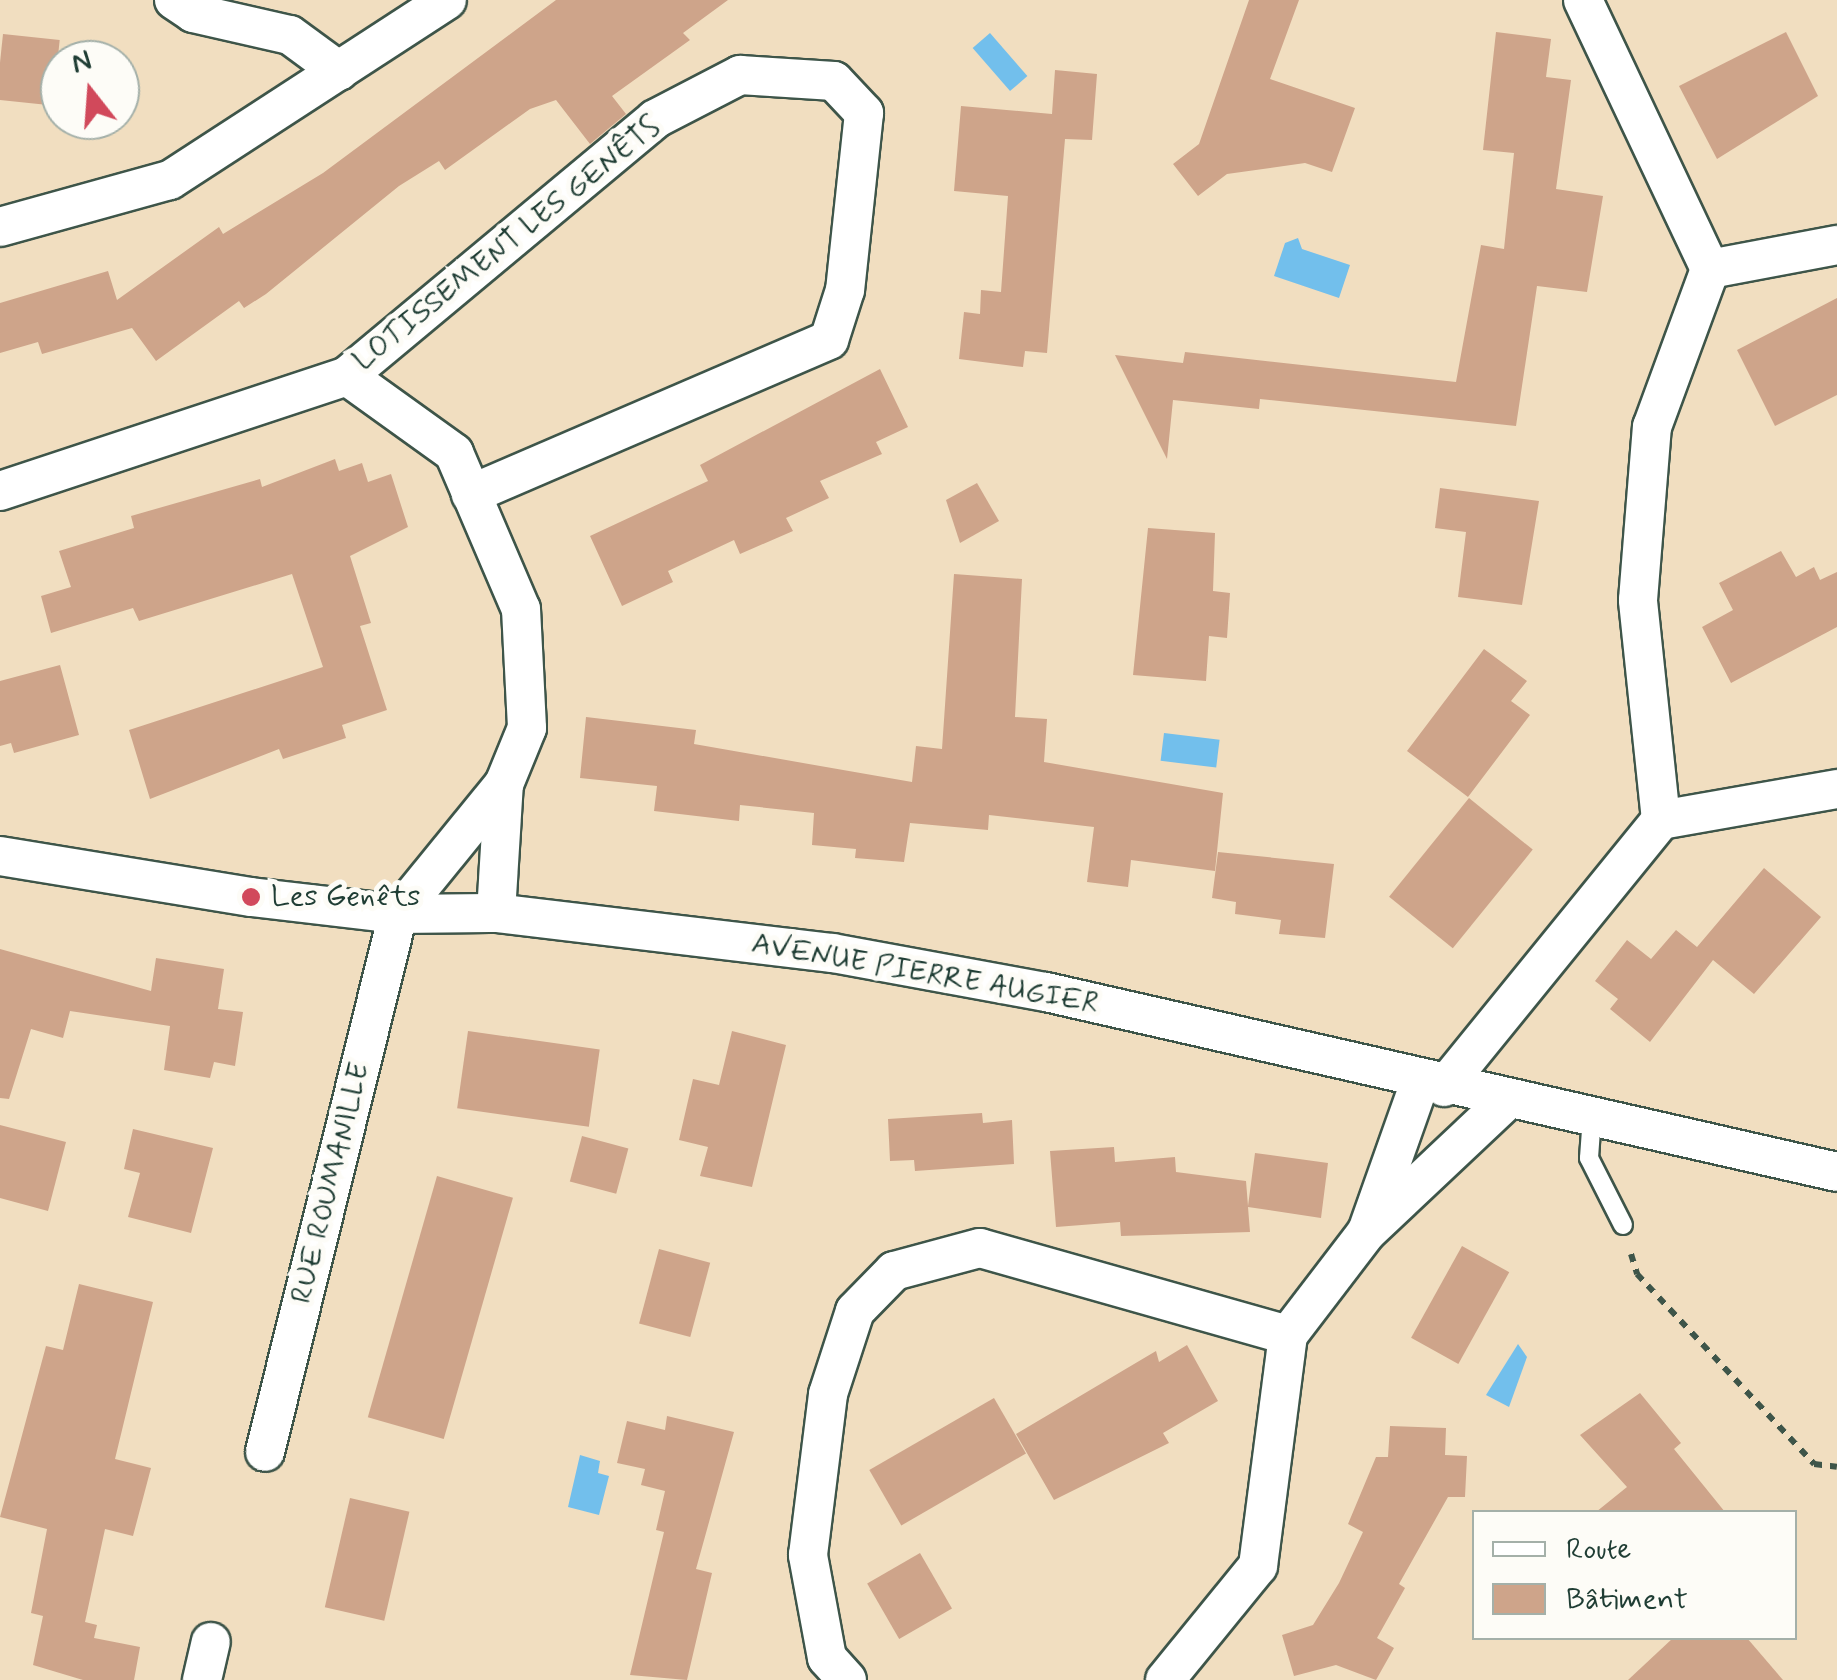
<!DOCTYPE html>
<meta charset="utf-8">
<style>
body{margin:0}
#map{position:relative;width:1837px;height:1680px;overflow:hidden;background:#f1dec0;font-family:Mynerve,sans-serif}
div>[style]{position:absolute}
.water>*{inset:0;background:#72bfec;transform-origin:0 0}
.building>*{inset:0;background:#cea48a;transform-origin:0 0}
.path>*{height:6px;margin-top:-3px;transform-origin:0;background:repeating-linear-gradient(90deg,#3e5549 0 8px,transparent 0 16px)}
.roads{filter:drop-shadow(2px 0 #3e5549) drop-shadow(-2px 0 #3e5549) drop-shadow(0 2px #3e5549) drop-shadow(0 -2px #3e5549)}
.service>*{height:18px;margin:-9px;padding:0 9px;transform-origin:9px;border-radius:9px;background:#fff}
.minor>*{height:38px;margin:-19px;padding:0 19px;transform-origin:19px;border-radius:19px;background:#fff}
.dots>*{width:28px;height:28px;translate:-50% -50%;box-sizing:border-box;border:5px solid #fdfcf7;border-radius:50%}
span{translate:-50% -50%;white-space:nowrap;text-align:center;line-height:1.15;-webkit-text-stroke:10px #fdfcf7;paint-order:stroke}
.street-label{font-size:30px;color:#1f3d34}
.poi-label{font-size:30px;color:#1f3d34}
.left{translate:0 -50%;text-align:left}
.legend{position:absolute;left:1472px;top:1510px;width:325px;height:130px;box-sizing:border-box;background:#fdfcf7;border:2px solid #a4b0a9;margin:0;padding:12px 18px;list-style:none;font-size:30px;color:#1f3d34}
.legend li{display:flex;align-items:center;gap:20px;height:50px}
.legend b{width:50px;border:2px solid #a4b0a9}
.north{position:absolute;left:40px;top:40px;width:100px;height:100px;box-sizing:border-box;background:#fdfcf7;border:2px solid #a4b0a9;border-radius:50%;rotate:343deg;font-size:28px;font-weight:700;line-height:40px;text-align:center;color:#1f3d34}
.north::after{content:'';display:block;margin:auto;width:35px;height:45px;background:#d1495b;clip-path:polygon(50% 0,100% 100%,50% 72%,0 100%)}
</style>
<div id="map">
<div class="water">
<div style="left:990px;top:33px;width:57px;height:23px;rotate:49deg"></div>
<div style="clip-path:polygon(1298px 238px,1302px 249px,1350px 265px,1339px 298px,1274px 276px,1285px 243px)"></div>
<div style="left:1164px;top:733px;width:56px;height:28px;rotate:7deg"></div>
<div style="clip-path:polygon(1518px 1344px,1527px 1357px,1509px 1407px,1486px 1395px)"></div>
<div style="clip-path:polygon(580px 1455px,600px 1461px,598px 1473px,609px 1476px,599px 1515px,568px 1507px)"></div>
</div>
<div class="building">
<div style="clip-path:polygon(556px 0,728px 0,683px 33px,690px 40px,612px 96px,626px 114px,590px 144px,556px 100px,530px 109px,445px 170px,439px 161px,399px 186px,266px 294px,244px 308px,239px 301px,156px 361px,132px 328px,42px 354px,38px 342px,0 353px,0 303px,108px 271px,117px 300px,219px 227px,223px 234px,323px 173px)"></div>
<div style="clip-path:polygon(1249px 0,1299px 0,1270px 79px,1355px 108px,1332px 172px,1305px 163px,1227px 174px,1198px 196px,1173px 164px,1199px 144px)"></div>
<div style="clip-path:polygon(1496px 32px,1551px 39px,1546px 77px,1571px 80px,1556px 189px,1603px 196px,1587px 292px,1537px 286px,1516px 426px,1260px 399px,1259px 409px,1173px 400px,1167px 459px,1115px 355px,1183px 363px,1185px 352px,1456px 382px,1481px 245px,1504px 249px,1514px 153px,1483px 150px)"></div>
<div style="clip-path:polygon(1786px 32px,1818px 96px,1717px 159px,1679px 86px)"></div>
<div style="left:3px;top:34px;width:57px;height:66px;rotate:6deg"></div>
<div style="clip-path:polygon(1055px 70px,1097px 74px,1092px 140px,1065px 139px,1047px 353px,1025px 351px,1023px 367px,959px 359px,964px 312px,980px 314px,981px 290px,1001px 292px,1008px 196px,954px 191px,961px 106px,1052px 114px)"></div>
<div style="clip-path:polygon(1837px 298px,1837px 395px,1775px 426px,1737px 350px)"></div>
<div style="clip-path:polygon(880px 369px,908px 427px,876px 442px,882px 454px,820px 481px,829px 498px,786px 518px,793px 531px,740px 554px,734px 540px,668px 571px,673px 582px,622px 606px,590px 536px,708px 481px,700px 465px)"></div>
<div style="clip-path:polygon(335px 459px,339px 471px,362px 463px,368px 482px,391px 474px,408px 527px,350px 556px,371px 623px,360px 626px,387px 710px,342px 725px,346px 738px,283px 759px,279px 749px,150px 799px,129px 730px,323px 667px,292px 574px,139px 621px,133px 608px,51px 633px,41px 596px,71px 587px,59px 551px,134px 528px,131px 516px,260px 479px,262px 487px)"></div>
<div style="clip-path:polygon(977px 483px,999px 521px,960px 543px,946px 500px)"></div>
<div style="clip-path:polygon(1440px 488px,1539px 501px,1522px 605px,1458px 597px,1466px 532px,1435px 528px)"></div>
<div style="clip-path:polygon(1148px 528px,1215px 533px,1213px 591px,1230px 593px,1227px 638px,1209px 636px,1206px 681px,1133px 675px)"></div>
<div style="clip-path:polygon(1781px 551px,1796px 577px,1814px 567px,1820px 580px,1837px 572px,1837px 627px,1731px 683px,1702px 627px,1733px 610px,1719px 583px)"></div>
<div style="clip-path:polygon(954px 574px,1022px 579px,1015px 717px,1047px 719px,1044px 762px,1223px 793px,1215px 871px,1131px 860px,1128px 887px,1087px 882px,1094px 827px,989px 815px,988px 830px,910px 823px,904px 862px,855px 858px,856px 849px,812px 845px,814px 813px,740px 805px,739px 821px,654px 811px,657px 786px,580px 778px,586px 717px,696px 730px,694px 744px,912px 782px,916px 746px,942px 749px)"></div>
<div style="clip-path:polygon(1484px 649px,1527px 681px,1511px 701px,1530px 715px,1468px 797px,1407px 751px)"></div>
<div style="clip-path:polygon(60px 665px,79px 735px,14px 753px,11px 743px,0 746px,0 681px)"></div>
<div style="left:1469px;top:798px;width:82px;height:127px;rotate:39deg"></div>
<div style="clip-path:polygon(1218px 852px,1334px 864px,1325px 938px,1279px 934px,1281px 920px,1235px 914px,1236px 902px,1212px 898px)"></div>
<div style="clip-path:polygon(1764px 868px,1821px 917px,1754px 994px,1713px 960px,1650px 1042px,1610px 1009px,1618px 999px,1595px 981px,1627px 940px,1651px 959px,1676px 930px,1697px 947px)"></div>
<div style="clip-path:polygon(0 949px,151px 991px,156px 958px,224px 969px,218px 1009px,243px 1012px,235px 1066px,214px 1062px,210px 1078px,164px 1070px,170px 1026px,70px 1011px,63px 1038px,31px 1029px,9px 1099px,0 1098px)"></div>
<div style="left:468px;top:1031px;width:133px;height:78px;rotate:8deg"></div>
<div style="clip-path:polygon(732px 1031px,786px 1045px,752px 1187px,700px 1176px,708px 1147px,679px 1140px,693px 1079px,719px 1085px)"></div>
<div style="clip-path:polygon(982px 1113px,983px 1123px,1012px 1120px,1014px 1164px,915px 1171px,914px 1160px,890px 1161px,888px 1119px)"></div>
<div style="clip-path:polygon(0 1125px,66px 1142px,48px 1211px,0 1198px)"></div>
<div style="clip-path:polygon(133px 1129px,213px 1148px,191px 1233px,128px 1217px,140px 1173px,124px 1169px)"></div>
<div style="left:582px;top:1136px;width:48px;height:47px;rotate:15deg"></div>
<div style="clip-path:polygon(1114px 1147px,1115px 1162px,1175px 1157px,1176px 1172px,1246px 1181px,1248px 1206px,1255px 1153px,1328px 1163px,1321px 1218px,1248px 1207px,1250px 1232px,1121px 1236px,1120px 1222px,1056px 1227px,1050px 1151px)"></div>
<div style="left:437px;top:1176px;width:79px;height:251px;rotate:16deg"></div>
<div style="left:1462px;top:1246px;width:54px;height:105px;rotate:29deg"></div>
<div style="left:659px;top:1249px;width:53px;height:77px;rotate:15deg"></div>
<div style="clip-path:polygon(79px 1284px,153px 1302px,115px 1459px,151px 1468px,133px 1536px,105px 1529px,85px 1622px,97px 1625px,94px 1638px,140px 1647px,134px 1680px,83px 1680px,33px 1665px,43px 1616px,31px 1613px,47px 1529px,0 1517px,46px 1346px,63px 1350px)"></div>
<div style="clip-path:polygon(1187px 1345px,1218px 1401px,1163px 1433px,1169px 1443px,1054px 1500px,1016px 1434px,1156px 1351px,1159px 1362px)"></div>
<div style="clip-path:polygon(1640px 1393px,1681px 1443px,1674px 1449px,1725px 1512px,1596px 1512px,1627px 1487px,1580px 1435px)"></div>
<div style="left:994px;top:1398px;width:64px;height:144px;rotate:60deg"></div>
<div style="clip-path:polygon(667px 1416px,734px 1432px,696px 1569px,712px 1573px,687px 1680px,630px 1675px,664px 1532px,656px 1530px,665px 1491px,641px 1485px,645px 1469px,617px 1463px,627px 1421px,665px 1430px)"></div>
<div style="clip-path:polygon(1390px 1426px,1446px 1428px,1445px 1455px,1467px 1456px,1465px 1497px,1448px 1497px,1399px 1584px,1405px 1588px,1377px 1638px,1394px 1648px,1376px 1680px,1336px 1665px,1294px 1676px,1282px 1635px,1313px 1625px,1339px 1583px,1363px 1532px,1348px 1524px,1376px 1457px,1388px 1457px)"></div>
<div style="left:350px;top:1498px;width:61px;height:112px;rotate:13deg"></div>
<div style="left:920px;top:1553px;width:64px;height:61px;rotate:60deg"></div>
<div style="clip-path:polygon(1673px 1638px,1747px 1638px,1783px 1680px,1628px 1680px)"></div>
</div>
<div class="path">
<div style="left:1631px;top:1254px;width:21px;rotate:73deg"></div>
<div style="left:1637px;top:1274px;width:260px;rotate:47deg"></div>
<div style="left:1814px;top:1464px;width:23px;rotate:7deg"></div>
</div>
<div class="roads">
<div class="service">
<div style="left:1592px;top:1116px;width:42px;rotate:94.1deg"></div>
<div style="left:1589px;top:1158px;width:75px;rotate:63.1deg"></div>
</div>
<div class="minor">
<div style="left:174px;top:0;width:23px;rotate:34deg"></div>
<div style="left:193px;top:13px;width:99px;rotate:12.8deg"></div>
<div style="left:290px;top:35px;width:61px;rotate:36.3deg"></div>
<div style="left:0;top:227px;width:176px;rotate:-15.5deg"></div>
<div style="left:170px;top:180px;width:330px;rotate:-33deg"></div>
<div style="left:1710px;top:269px;width:129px;rotate:-10.7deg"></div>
<div style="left:347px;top:376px;width:401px;rotate:-39.8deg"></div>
<div style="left:655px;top:119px;width:96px;rotate:-27.4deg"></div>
<div style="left:740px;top:75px;width:94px;rotate:3.7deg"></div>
<div style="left:834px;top:81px;width:44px;rotate:46.8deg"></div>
<div style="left:864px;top:113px;width:178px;rotate:96.1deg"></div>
<div style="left:845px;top:290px;width:52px;rotate:107.7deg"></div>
<div style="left:829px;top:340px;width:390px;rotate:156.7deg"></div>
<div style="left:0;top:491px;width:366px;rotate:-18.3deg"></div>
<div style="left:347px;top:376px;width:132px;rotate:35.7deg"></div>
<div style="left:454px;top:453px;width:170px;rotate:66.8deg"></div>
<div style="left:521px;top:609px;width:119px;rotate:87.1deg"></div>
<div style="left:527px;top:728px;width:61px;rotate:112.3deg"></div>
<div style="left:504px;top:784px;width:168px;rotate:129.2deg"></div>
<div style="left:398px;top:914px;width:554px;rotate:103.89deg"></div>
<div style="left:1661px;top:820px;width:179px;rotate:-10deg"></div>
<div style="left:0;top:856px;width:254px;rotate:9.3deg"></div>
<div style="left:251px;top:897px;width:148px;rotate:6.6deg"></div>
<div style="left:398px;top:914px;width:98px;rotate:-0.6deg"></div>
<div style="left:496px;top:913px;width:339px;rotate:6.8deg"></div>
<div style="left:833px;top:953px;width:217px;rotate:10.4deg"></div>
<div style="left:1046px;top:992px;width:811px;rotate:12.82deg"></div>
<div style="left:496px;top:913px;width:129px;rotate:-86.5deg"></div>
<div style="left:1444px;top:1087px;width:344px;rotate:-50.9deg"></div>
<div style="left:1661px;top:820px;width:221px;rotate:-96deg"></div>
<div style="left:1638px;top:600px;width:174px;rotate:-85.4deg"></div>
<div style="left:1652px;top:427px;width:168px;rotate:-69.8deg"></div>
<div style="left:1710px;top:269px;width:297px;rotate:-115.3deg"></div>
<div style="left:1369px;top:1226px;width:153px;rotate:-70.5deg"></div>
<div style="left:202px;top:1680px;width:39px;rotate:-77deg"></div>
<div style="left:847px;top:1680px;width:30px;rotate:-132deg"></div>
<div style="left:827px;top:1658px;width:105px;rotate:-100.5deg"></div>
<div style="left:808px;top:1555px;width:162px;rotate:-82.9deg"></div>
<div style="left:828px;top:1394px;width:87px;rotate:-72deg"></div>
<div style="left:855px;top:1311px;width:56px;rotate:-45.7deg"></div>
<div style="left:894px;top:1271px;width:89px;rotate:-15deg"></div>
<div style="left:980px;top:1248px;width:320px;rotate:15.8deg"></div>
<div style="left:1165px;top:1680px;width:147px;rotate:-50.8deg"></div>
<div style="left:1258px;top:1566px;width:233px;rotate:-82.6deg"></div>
<div style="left:1288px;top:1335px;width:128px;rotate:-52.6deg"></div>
<div style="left:1366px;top:1233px;width:190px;rotate:-43.3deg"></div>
</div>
</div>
<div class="dots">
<div style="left:251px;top:897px;background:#d1495b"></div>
</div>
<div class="street-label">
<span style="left:507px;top:244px;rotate:-39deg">LOTISSEMENT LES GENÊTS</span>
<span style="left:925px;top:974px;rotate:10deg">AVENUE PIERRE AUGIER</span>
<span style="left:331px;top:1183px;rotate:-76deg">RUE ROUMANILLE</span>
</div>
<div class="poi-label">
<span class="left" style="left:271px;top:897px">Les Genêts</span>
</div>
<ul class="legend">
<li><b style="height:12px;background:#fff"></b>Route</li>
<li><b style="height:28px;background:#cea48a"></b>Bâtiment</li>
</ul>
<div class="north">N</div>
</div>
